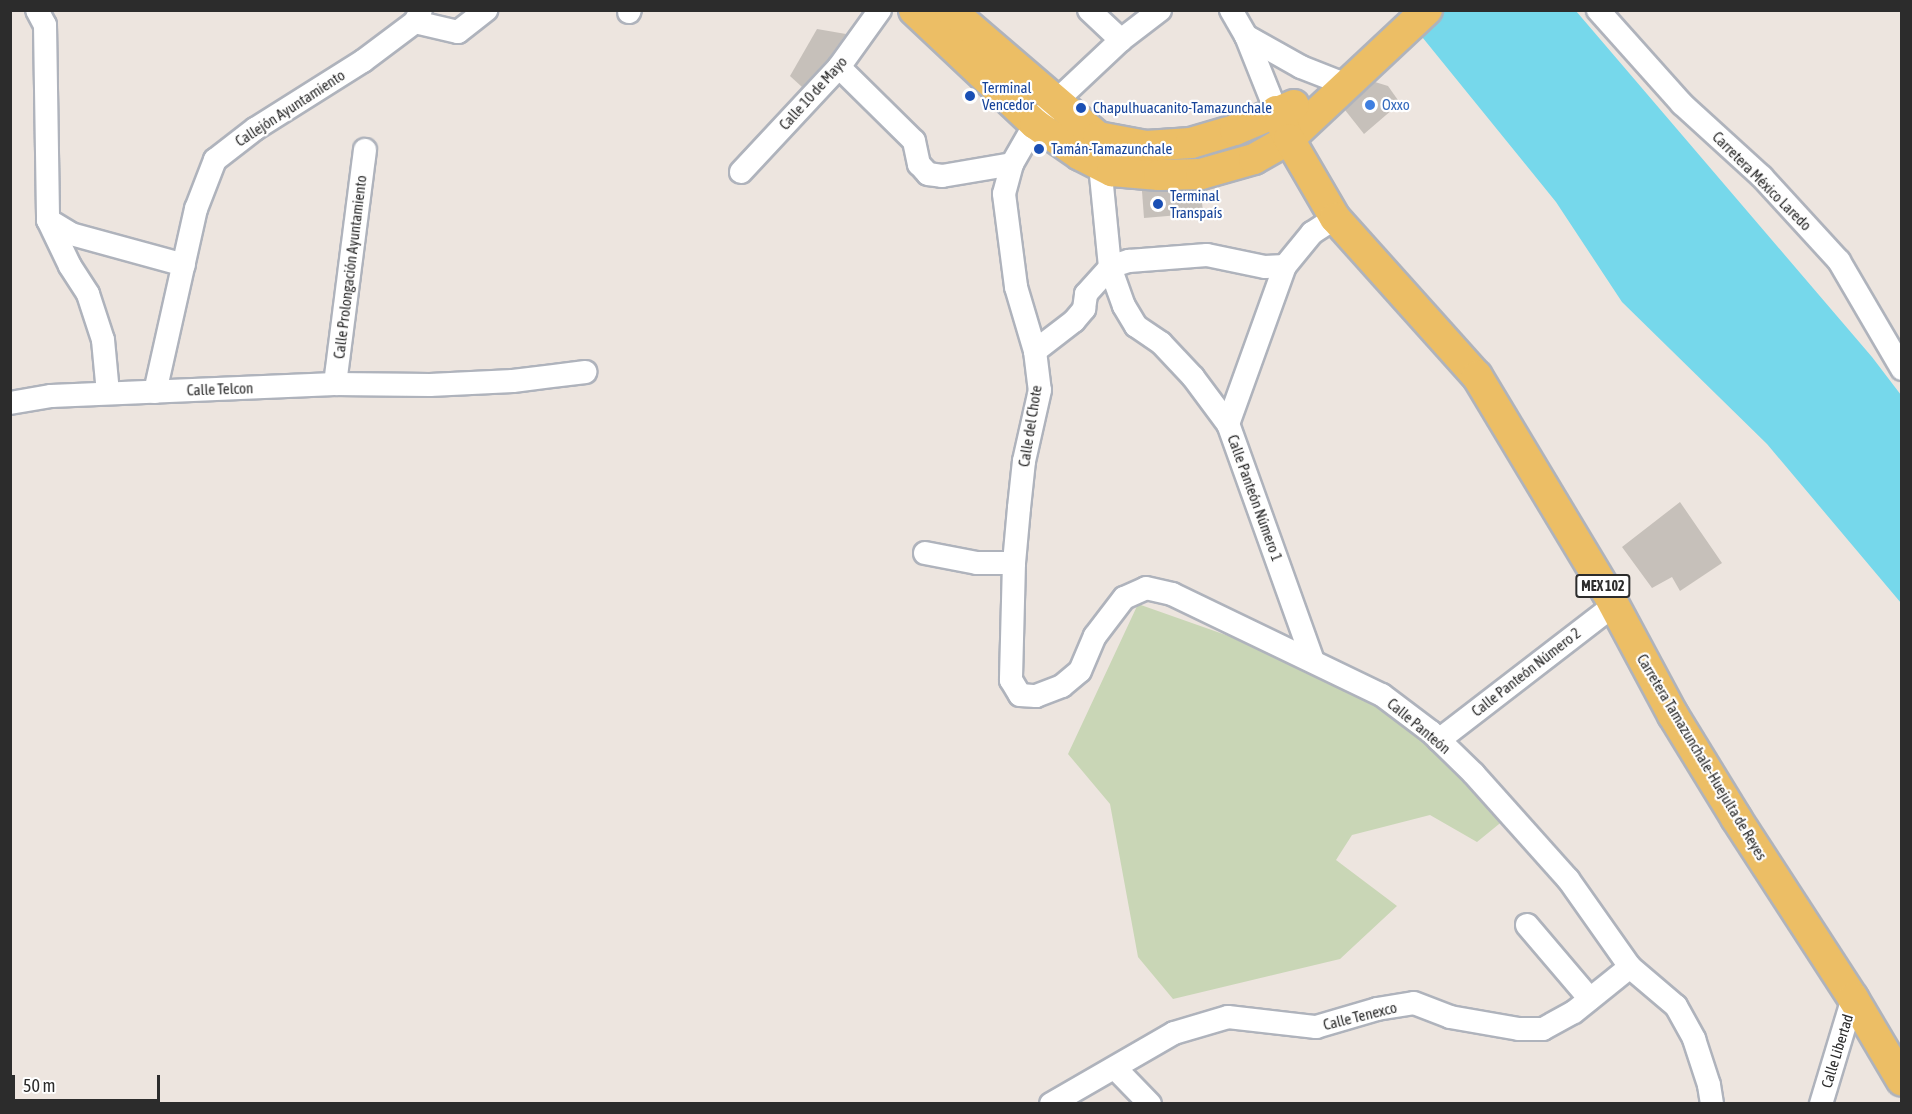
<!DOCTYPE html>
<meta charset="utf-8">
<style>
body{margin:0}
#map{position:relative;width:1912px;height:1114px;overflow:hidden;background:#ede5df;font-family:"Asap Condensed",sans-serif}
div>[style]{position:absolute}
.cemetery>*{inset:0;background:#c9d6b6}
.water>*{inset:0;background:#76d8eb}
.building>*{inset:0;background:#c6c0ba}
.roads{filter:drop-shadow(2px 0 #afb3bc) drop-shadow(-2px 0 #afb3bc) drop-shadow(0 2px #afb3bc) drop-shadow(0 -2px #afb3bc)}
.minor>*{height:22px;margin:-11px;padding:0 11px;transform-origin:11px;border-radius:11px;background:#fff}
.major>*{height:30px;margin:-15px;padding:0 15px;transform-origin:15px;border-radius:15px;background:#ecbe65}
.dots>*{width:16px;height:16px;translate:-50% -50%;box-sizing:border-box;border:3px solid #fff;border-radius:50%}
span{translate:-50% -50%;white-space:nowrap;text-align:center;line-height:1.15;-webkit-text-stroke:4.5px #fff;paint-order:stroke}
.shield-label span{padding:2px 4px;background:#fff;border:2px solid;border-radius:4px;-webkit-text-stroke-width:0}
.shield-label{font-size:14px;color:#2c2c2c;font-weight:700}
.transit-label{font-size:15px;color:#164399}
.left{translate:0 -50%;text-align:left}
.street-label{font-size:15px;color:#2c2c2c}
.shop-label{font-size:15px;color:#366cbe}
.frame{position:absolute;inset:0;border:12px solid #2c2c2c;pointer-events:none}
.scale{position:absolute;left:12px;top:1075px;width:148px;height:27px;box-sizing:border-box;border:3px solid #2c2c2c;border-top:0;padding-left:8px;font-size:18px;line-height:21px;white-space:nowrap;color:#2c2c2c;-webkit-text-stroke:4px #fff;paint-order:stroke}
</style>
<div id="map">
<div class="cemetery">
<div style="clip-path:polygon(1138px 604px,1354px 680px,1515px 811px,1477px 842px,1430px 815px,1352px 835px,1336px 860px,1397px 906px,1340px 959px,1173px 999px,1138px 957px,1110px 804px,1068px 754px)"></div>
</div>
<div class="water">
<div style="clip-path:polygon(1401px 11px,1576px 11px,1872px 357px,1901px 395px,1901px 603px,1767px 444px,1622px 302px,1556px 202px)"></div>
</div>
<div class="building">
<div style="clip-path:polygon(817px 29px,846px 34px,829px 58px,802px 87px,790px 76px)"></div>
<div style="clip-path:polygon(1375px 82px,1388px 86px,1400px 103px,1364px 134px,1345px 110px)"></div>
<div style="clip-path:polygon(1142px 191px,1201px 191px,1203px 213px,1144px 218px)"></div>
<div style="clip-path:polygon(1680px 502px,1722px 563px,1680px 591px,1672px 577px,1652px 588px,1622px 547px)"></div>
</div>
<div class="roads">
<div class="minor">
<div style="left:37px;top:10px;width:17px;rotate:62deg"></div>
<div style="left:45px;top:25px;width:195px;rotate:89.1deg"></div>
<div style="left:48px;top:220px;width:27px;rotate:31deg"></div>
<div style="left:71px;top:234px;width:117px;rotate:15.3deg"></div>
<div style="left:1089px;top:10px;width:44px;rotate:43.2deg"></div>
<div style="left:1160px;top:10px;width:49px;rotate:142.4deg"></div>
<div style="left:1121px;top:40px;width:89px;rotate:136.8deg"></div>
<div style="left:1056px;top:101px;width:31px;rotate:132deg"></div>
<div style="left:1035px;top:124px;width:46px;rotate:119.9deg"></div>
<div style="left:1012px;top:164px;width:31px;rotate:105deg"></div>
<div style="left:1004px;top:194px;width:94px;rotate:82.6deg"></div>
<div style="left:1016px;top:287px;width:67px;rotate:73.5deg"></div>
<div style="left:1035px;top:351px;width:39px;rotate:83deg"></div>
<div style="left:1040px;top:390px;width:73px;rotate:102.7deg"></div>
<div style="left:1024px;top:461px;width:47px;rotate:96.1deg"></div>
<div style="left:1019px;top:508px;width:55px;rotate:95.2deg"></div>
<div style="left:1014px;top:563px;width:117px;rotate:91.5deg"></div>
<div style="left:1011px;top:680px;width:17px;rotate:59deg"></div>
<div style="left:1020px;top:695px;width:16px;rotate:4deg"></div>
<div style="left:1036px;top:696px;width:28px;rotate:-21deg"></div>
<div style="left:1062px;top:686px;width:23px;rotate:-40deg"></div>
<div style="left:1080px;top:671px;width:38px;rotate:-67deg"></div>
<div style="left:1095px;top:636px;width:48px;rotate:-52.7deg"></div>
<div style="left:1124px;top:598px;width:24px;rotate:-24deg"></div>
<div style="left:1146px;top:588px;width:27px;rotate:13deg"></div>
<div style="left:1172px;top:594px;width:233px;rotate:25.7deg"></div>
<div style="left:1382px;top:695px;width:61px;rotate:37.1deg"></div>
<div style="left:1431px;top:732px;width:60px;rotate:44.3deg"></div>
<div style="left:1474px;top:774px;width:141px;rotate:48.2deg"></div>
<div style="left:1568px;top:879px;width:108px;rotate:54.8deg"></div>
<div style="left:1630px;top:967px;width:60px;rotate:40.3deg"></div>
<div style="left:1676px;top:1006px;width:38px;rotate:61deg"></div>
<div style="left:1694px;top:1039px;width:48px;rotate:71.9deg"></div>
<div style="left:1709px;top:1085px;width:19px;rotate:81deg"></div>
<div style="left:1231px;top:10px;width:30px;rotate:60deg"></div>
<div style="left:1246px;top:36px;width:81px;rotate:68.2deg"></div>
<div style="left:1598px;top:10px;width:126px;rotate:48.2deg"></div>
<div style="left:1682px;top:104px;width:108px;rotate:42.4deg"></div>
<div style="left:1762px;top:177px;width:114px;rotate:47.5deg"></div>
<div style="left:1839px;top:261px;width:125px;rotate:59.7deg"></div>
<div style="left:629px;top:12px;width:2px;rotate:-63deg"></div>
<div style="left:415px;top:22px;width:44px;rotate:13.1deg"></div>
<div style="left:458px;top:32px;width:36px;rotate:-38deg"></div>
<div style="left:1246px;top:36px;width:63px;rotate:29.4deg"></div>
<div style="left:1301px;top:67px;width:49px;rotate:21.4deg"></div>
<div style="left:839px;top:67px;width:105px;rotate:44.6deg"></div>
<div style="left:914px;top:141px;width:24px;rotate:78deg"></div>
<div style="left:919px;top:164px;width:13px;rotate:48deg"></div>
<div style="left:928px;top:174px;width:14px;rotate:8deg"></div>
<div style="left:942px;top:176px;width:71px;rotate:-9.7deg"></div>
<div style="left:1100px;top:165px;width:102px;rotate:84.4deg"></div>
<div style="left:1110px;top:267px;width:41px;rotate:70.3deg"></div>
<div style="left:1124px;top:306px;width:23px;rotate:59deg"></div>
<div style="left:1136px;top:326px;width:30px;rotate:34deg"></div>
<div style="left:1161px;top:343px;width:47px;rotate:46.7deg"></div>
<div style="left:1193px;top:377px;width:59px;rotate:53.3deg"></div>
<div style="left:741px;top:172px;width:144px;rotate:-47deg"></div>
<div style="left:839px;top:67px;width:70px;rotate:-54.3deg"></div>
<div style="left:48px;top:220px;width:51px;rotate:64.4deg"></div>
<div style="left:70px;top:266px;width:33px;rotate:57deg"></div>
<div style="left:88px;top:294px;width:48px;rotate:71.9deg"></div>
<div style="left:103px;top:340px;width:53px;rotate:84.6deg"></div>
<div style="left:1035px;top:351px;width:49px;rotate:-37.6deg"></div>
<div style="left:1074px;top:321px;width:16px;rotate:-50deg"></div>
<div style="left:1084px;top:309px;width:15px;rotate:-82deg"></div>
<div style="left:1086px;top:294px;width:36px;rotate:-48deg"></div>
<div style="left:1110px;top:267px;width:20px;rotate:-18deg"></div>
<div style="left:1129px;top:261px;width:78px;rotate:-4.4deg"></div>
<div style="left:1207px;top:255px;width:59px;rotate:11.7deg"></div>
<div style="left:1265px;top:267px;width:20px;rotate:-3deg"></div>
<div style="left:335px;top:384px;width:236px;rotate:-82.7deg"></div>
<div style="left:155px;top:392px;width:188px;rotate:-77.4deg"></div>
<div style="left:196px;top:209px;width:53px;rotate:-68.8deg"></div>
<div style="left:215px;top:160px;width:51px;rotate:-37.8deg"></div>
<div style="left:255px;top:129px;width:128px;rotate:-32.2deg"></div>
<div style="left:363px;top:61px;width:65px;rotate:-36.9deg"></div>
<div style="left:415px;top:22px;width:13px;rotate:-63deg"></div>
<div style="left:10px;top:403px;width:42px;rotate:-9.7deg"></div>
<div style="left:51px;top:396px;width:284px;rotate:-2.4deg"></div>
<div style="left:335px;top:384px;width:95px;rotate:0.6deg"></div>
<div style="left:430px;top:385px;width:83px;rotate:-2.8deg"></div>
<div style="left:513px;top:381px;width:73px;rotate:-7.1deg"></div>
<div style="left:925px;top:553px;width:53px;rotate:10.9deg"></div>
<div style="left:977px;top:563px;width:37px"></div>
<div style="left:1313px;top:661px;width:252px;rotate:-109.7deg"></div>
<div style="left:1228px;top:424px;width:168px;rotate:-70.2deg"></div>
<div style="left:1285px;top:266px;width:43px;rotate:-50.7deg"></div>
<div style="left:1312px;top:233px;width:27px;rotate:-33deg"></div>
<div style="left:1439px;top:740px;width:221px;rotate:-37.6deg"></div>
<div style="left:1527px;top:925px;width:97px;rotate:49.6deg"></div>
<div style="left:1115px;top:1068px;width:50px;rotate:45.8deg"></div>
<div style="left:1051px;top:1104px;width:142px;rotate:-30deg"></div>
<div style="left:1174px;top:1033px;width:56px;rotate:-16.5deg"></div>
<div style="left:1228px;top:1017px;width:89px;rotate:6.5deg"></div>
<div style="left:1316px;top:1027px;width:64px;rotate:-16.4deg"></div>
<div style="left:1377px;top:1009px;width:37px;rotate:-9deg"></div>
<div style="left:1414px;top:1003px;width:39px;rotate:21deg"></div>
<div style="left:1450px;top:1017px;width:70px;rotate:9.9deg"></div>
<div style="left:1519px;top:1029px;width:24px"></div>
<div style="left:1543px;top:1029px;width:35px;rotate:-29deg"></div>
<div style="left:1574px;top:1012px;width:72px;rotate:-38.8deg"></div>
<div style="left:1821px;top:1104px;width:111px;rotate:-73.2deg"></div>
</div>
<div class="major">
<div style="left:914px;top:10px;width:166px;rotate:43.3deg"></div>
<div style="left:1035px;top:124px;width:55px;rotate:34.6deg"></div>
<div style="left:1080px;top:155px;width:36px;rotate:27deg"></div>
<div style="left:1112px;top:171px;width:47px;rotate:4.9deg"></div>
<div style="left:1159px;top:175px;width:42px;rotate:-1.4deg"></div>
<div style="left:1201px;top:174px;width:55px;rotate:-15.8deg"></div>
<div style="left:1254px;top:159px;width:40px;rotate:-29.7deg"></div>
<div style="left:1289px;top:139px;width:189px;rotate:-43.1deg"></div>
<div style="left:950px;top:10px;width:195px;rotate:40.6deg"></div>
<div style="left:1098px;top:137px;width:49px;rotate:10.6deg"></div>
<div style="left:1146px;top:146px;width:45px;rotate:-3.8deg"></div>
<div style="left:1191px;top:143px;width:46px;rotate:-16.5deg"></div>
<div style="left:1235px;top:130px;width:64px;rotate:-23deg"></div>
<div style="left:1276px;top:111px;width:31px;rotate:65deg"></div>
<div style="left:1289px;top:139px;width:91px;rotate:59.8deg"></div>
<div style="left:1335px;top:218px;width:212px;rotate:48.1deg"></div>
<div style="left:1477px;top:376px;width:252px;rotate:59deg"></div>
<div style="left:1607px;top:592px;width:140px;rotate:61.8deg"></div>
<div style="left:1673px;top:715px;width:121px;rotate:58.5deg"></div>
<div style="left:1736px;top:818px;width:215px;rotate:57deg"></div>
<div style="left:1853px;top:998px;width:96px;rotate:59.4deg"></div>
</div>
</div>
<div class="dots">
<div style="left:970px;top:96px;background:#1a4fb4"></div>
<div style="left:1370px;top:105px;background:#3f7fe0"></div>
<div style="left:1081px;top:108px;background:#1a4fb4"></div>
<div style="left:1039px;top:149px;background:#1a4fb4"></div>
<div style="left:1158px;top:204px;background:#1a4fb4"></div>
</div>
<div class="shield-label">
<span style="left:1603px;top:586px">MEX 102</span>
</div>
<div class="transit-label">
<span class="left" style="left:982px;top:96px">Terminal<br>Vencedor</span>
<span class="left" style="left:1093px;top:108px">Chapulhuacanito-Tamazunchale</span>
<span class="left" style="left:1051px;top:149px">Tamán-Tamazunchale</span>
<span class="left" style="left:1170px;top:204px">Terminal<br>Transpaís</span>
</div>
<div class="street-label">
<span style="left:813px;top:93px;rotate:-48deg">Calle 10 de Mayo</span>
<span style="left:290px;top:108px;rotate:-33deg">Callejón Ayuntamiento</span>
<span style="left:1762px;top:181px;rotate:45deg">Carretera México Laredo</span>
<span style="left:350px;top:267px;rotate:-83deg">Calle Prolongación Ayuntamiento</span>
<span style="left:220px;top:389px;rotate:-2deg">Calle Telcon</span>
<span style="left:1030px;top:426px;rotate:-81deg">Calle del Chote</span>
<span style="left:1255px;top:498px;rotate:70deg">Calle Panteón Número 1</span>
<span style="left:1526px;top:672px;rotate:-38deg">Calle Panteón Número 2</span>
<span style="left:1419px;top:726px;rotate:40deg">Calle Panteón</span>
<span style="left:1702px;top:757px;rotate:59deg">Carretera Tamazunchale-Huejulta de Reyes</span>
<span style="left:1360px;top:1016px;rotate:-14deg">Calle Tenexco</span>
<span style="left:1837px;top:1051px;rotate:-73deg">Calle Libertad</span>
</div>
<div class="shop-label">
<span class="left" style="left:1382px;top:105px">Oxxo</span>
</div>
<div class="frame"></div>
<div class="scale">50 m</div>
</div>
